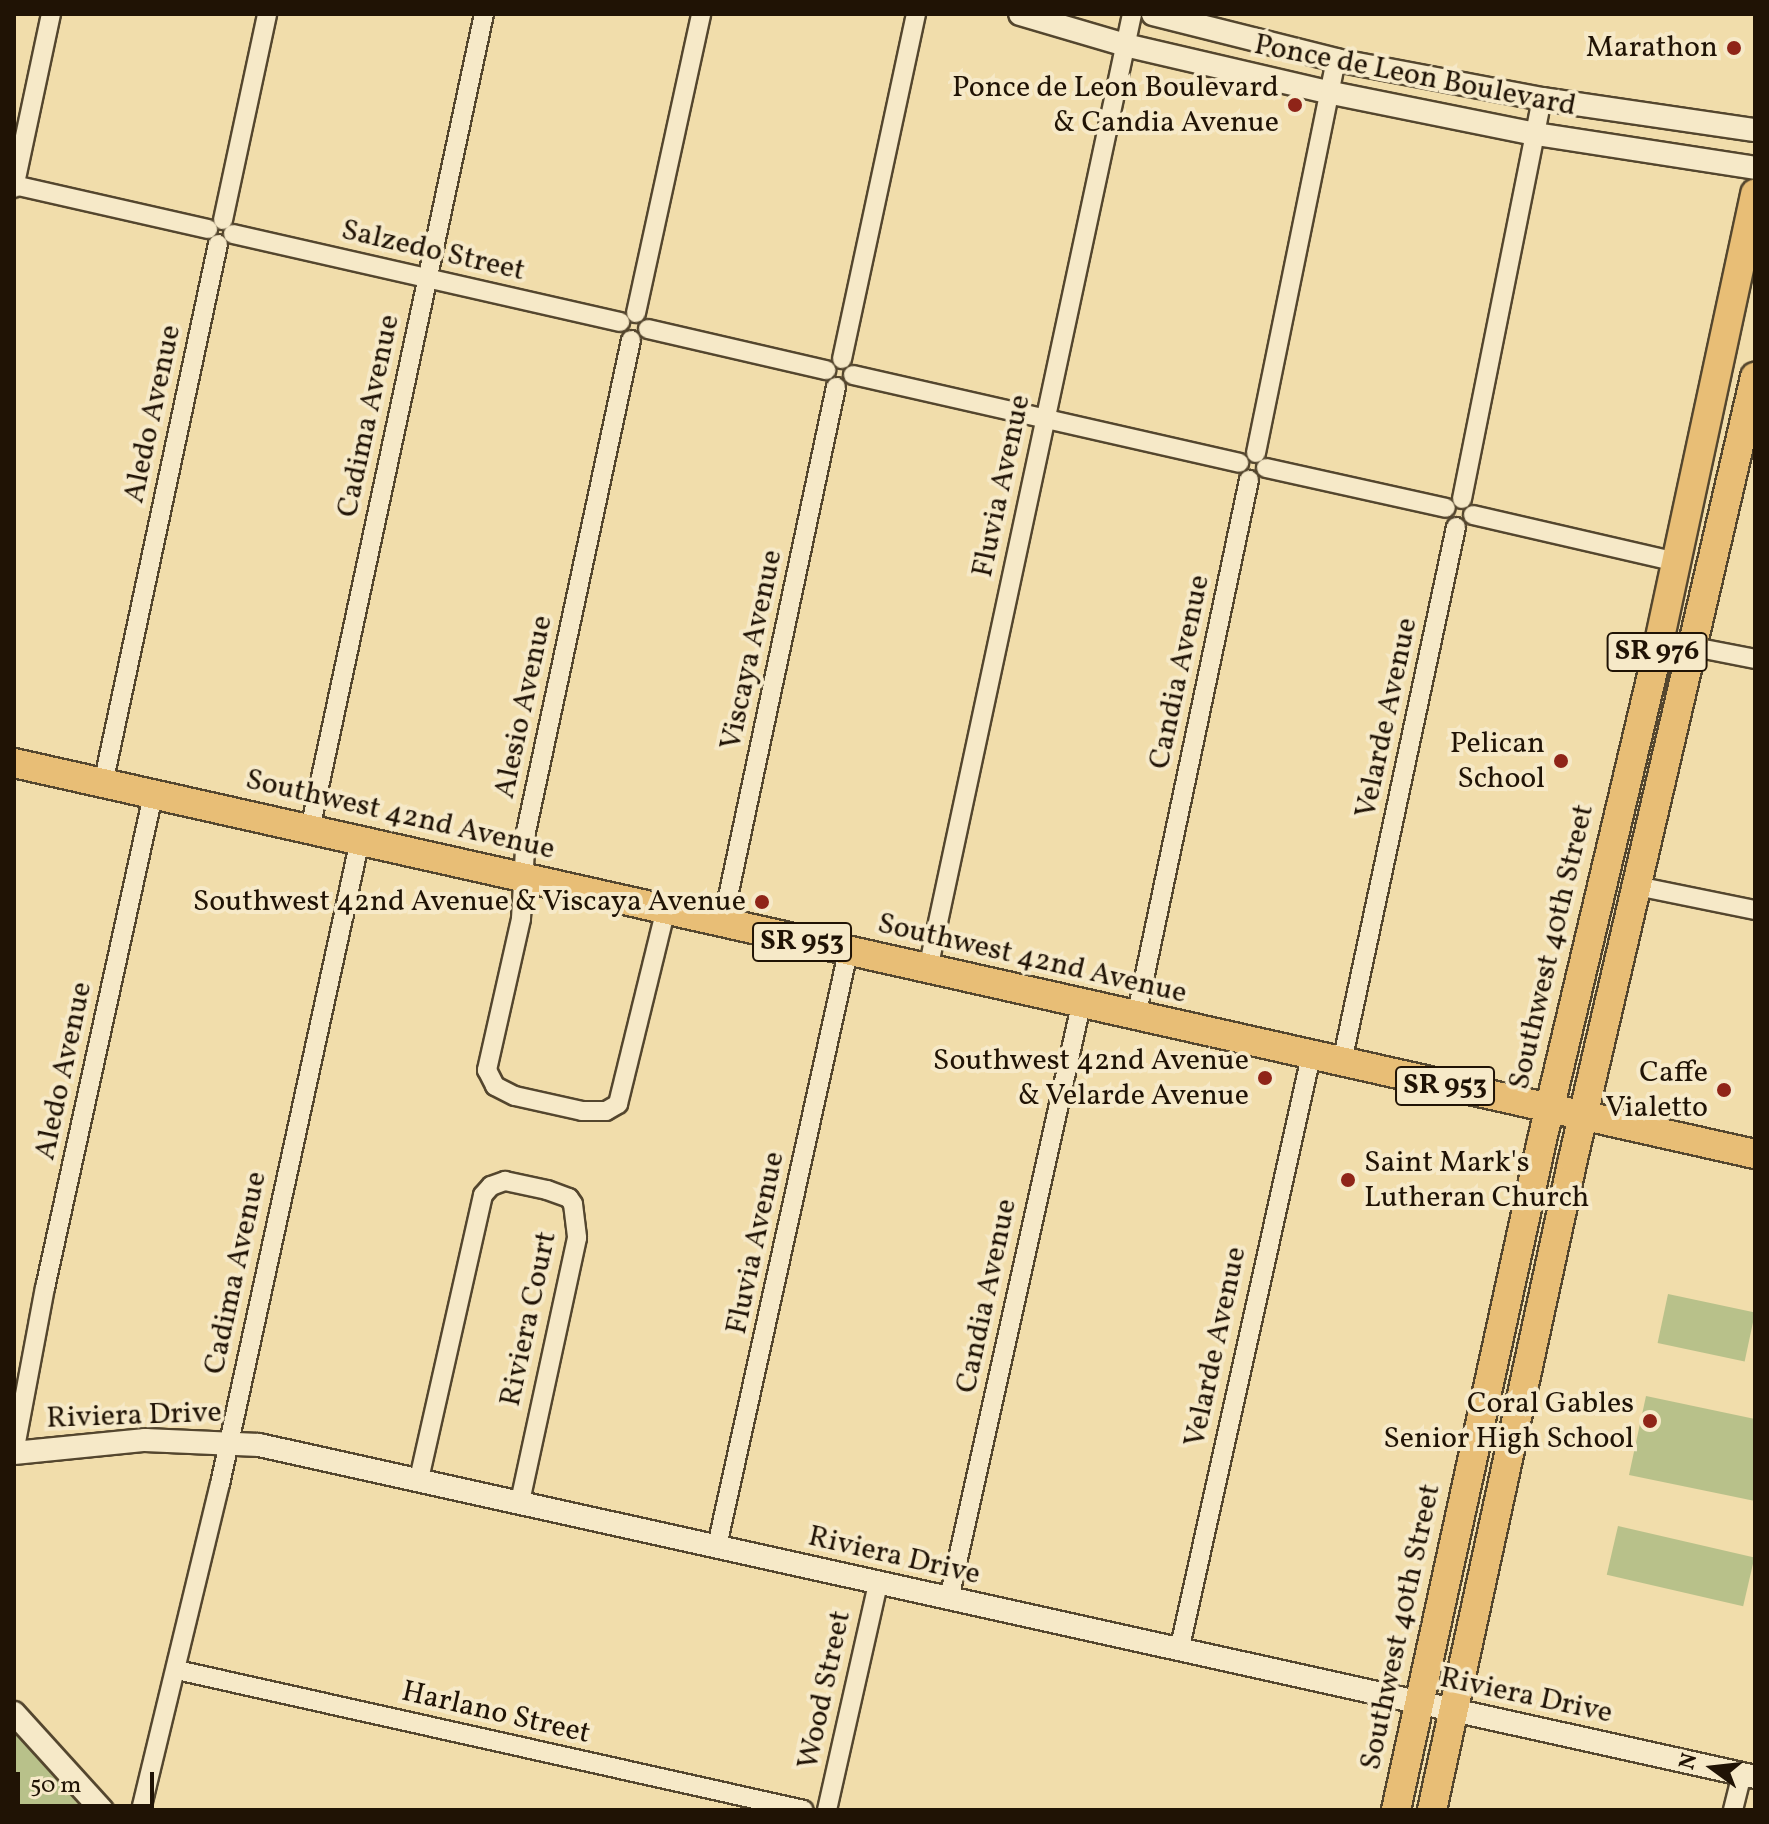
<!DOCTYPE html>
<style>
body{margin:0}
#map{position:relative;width:1769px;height:1824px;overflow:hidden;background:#f1ddab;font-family:Vollkorn,serif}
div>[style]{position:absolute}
.green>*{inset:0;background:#b8c18a;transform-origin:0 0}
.roads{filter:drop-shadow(2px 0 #54462e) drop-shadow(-2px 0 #54462e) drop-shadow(0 2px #54462e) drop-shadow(0 -2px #54462e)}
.minor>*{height:18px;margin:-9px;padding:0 9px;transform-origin:9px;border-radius:9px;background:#f6e9c8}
.tertiary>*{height:22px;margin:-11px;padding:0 11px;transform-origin:11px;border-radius:11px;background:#f6e9c8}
.primary>*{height:28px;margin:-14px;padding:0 14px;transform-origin:14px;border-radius:14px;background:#e8be76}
.dots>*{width:22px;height:22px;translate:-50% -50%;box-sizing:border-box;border:4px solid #f6e9c8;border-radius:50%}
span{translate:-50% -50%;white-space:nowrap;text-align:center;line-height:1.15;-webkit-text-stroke:8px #f6e9c8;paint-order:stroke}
.shield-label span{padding:2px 6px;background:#f6e9c8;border:2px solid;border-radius:6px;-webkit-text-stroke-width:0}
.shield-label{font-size:28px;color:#201305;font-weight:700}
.poi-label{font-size:30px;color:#201305}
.right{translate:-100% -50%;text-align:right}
.left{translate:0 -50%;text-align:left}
.street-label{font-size:30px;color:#201305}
.frame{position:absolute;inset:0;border:16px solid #201305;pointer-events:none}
.north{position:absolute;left:1673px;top:1728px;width:80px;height:80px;-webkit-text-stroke:6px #f6e9c8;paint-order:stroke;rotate:285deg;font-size:22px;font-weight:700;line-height:32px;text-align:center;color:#201305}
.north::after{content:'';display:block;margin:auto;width:28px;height:36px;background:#201305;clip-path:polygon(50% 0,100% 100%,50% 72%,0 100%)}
.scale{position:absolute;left:16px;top:1772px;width:138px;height:36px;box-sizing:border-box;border:4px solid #201305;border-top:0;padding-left:10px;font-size:24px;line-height:28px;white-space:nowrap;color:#201305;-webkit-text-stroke:6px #f6e9c8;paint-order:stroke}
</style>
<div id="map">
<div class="green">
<div style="left:1668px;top:1294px;width:89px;height:50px;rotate:12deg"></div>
<div style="clip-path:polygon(1646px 1396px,1755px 1419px,1755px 1501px,1629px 1475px)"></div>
<div style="left:1618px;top:1526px;width:140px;height:50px;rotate:13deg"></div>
<div style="clip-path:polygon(14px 1729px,83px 1810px,14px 1810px)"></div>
</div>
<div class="roads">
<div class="minor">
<div style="left:14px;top:185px;width:199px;rotate:12.8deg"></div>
<div style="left:14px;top:188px;width:178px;rotate:-78deg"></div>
<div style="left:223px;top:220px;width:211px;rotate:-77.9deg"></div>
<div style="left:233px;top:234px;width:397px;rotate:12.8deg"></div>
<div style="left:636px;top:313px;width:306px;rotate:-77.7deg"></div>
<div style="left:648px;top:329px;width:183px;rotate:13deg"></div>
<div style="left:631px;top:340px;width:503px;rotate:102.05deg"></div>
<div style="left:526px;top:832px;width:87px;rotate:93.3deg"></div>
<div style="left:521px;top:919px;width:155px;rotate:102.7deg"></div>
<div style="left:487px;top:1070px;width:18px;rotate:63deg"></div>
<div style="left:495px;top:1086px;width:22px;rotate:27deg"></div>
<div style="left:515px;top:1096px;width:69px;rotate:12.6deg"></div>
<div style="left:582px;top:1111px;width:24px"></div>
<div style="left:606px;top:1111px;width:14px;rotate:-30deg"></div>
<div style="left:618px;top:1104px;width:198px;rotate:-76.2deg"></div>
<div style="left:842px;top:359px;width:353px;rotate:-77.9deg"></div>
<div style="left:853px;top:375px;width:396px;rotate:12.8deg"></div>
<div style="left:1256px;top:453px;width:401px;rotate:-78.5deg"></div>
<div style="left:1266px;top:468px;width:184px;rotate:12.5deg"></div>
<div style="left:1462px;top:499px;width:408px;rotate:-78.7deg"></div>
<div style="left:1473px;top:515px;width:209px;rotate:13deg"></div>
<div style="left:1655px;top:661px;width:41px;rotate:-19.7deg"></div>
<div style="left:1694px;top:647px;width:62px;rotate:11.1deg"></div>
<div style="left:103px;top:784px;width:552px;rotate:-77.98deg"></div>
<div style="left:310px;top:829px;width:833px;rotate:-77.95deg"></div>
<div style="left:1637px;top:886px;width:120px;rotate:11.5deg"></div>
<div style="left:722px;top:925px;width:550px;rotate:-78.04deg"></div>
<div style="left:928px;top:969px;width:977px;rotate:-77.94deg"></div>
<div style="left:1136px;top:1017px;width:549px;rotate:-78.12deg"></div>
<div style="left:1342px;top:1062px;width:547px;rotate:-77.97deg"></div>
<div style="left:14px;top:1453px;width:168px;rotate:-79.4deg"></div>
<div style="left:45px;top:1288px;width:505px;rotate:-77.64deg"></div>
<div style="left:419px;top:1479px;width:291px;rotate:-77.3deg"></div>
<div style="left:483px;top:1195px;width:12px;rotate:-48deg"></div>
<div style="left:491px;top:1186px;width:15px;rotate:-20deg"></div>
<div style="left:505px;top:1181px;width:43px;rotate:12.1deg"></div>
<div style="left:547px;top:1190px;width:23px;rotate:20deg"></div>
<div style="left:569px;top:1198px;width:7px;rotate:56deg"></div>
<div style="left:573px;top:1204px;width:34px;rotate:83deg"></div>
<div style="left:577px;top:1238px;width:269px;rotate:102.2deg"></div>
<div style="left:717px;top:1546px;width:608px;rotate:-77.56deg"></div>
<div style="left:949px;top:1599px;width:608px;rotate:-77.47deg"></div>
<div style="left:1179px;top:1651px;width:609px;rotate:-77.49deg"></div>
<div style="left:177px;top:1670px;width:642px;rotate:12.59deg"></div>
<div style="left:141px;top:1810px;width:335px;rotate:-76.4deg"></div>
<div style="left:220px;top:1484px;width:659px;rotate:-77.74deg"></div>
<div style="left:827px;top:1810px;width:233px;rotate:-77.3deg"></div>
<div style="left:1733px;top:1810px;width:37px;rotate:-76deg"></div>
</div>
<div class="tertiary">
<div style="left:1020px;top:14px;width:109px;rotate:16.4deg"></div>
<div style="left:1125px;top:45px;width:212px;rotate:13.1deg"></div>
<div style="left:1332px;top:93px;width:208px;rotate:11.4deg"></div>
<div style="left:1536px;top:134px;width:222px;rotate:8.8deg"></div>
<div style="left:1153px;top:14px;width:189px;rotate:14.1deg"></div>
<div style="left:1336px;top:60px;width:210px;rotate:10.7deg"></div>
<div style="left:1542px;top:99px;width:215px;rotate:8.3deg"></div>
<div style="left:14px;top:1453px;width:132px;rotate:-5.7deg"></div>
<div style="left:145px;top:1440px;width:114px;rotate:2.5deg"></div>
<div style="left:259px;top:1445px;width:1532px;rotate:12.51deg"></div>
<div style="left:14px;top:1713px;width:131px;rotate:47.8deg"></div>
</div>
<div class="primary">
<div style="left:14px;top:763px;width:1784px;rotate:12.66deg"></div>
<div style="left:1396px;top:1810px;width:686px;rotate:-77.71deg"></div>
<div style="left:1542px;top:1140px;width:492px;rotate:-76.7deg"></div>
<div style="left:1655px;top:661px;width:478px;rotate:-77.9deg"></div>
<div style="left:1432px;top:1810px;width:666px;rotate:-77.78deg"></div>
<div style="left:1573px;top:1159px;width:803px;rotate:-76.9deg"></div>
</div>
</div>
<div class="dots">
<div style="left:1734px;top:48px;background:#8f2418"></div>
<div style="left:1295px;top:105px;background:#8f2418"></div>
<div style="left:1561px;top:761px;background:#8f2418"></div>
<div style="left:762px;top:902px;background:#8f2418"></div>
<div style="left:1265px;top:1078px;background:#8f2418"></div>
<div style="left:1724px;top:1090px;background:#8f2418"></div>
<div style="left:1348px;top:1180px;background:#8f2418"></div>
<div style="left:1650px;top:1421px;background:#8f2418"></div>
</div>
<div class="shield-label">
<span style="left:1657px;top:652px">SR 976</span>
<span style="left:802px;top:942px">SR 953</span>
<span style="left:1445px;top:1086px">SR 953</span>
</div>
<div class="poi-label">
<span class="right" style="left:1718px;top:48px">Marathon</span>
<span class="right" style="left:1279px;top:105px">Ponce de Leon Boulevard<br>&amp; Candia Avenue</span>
<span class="right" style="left:1545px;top:761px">Pelican<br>School</span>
<span class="right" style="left:746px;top:902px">Southwest 42nd Avenue &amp; Viscaya Avenue</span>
<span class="right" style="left:1249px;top:1078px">Southwest 42nd Avenue<br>&amp; Velarde Avenue</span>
<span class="right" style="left:1708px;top:1090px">Caffe<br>Vialetto</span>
<span class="left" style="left:1364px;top:1180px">Saint Mark's<br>Lutheran Church</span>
<span class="right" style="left:1634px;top:1421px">Coral Gables<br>Senior High School</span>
</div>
<div class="street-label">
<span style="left:1415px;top:76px;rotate:11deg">Ponce de Leon Boulevard</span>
<span style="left:433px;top:251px;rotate:13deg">Salzedo Street</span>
<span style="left:153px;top:414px;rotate:-78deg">Aledo Avenue</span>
<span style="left:369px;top:416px;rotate:-78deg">Cadima Avenue</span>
<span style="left:1002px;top:486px;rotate:-78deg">Fluvia Avenue</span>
<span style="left:752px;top:650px;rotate:-78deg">Viscaya Avenue</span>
<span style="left:1180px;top:672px;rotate:-78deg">Candia Avenue</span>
<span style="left:524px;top:707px;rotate:-78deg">Alesio Avenue</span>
<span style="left:1387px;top:718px;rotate:-78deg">Velarde Avenue</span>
<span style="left:400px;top:815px;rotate:13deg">Southwest 42nd Avenue</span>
<span style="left:1552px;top:947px;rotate:-77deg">Southwest 40th Street</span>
<span style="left:1032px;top:959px;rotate:13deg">Southwest 42nd Avenue</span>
<span style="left:64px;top:1071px;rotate:-78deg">Aledo Avenue</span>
<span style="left:756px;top:1243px;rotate:-78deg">Fluvia Avenue</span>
<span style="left:236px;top:1273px;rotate:-78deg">Cadima Avenue</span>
<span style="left:987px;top:1296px;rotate:-78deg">Candia Avenue</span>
<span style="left:529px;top:1319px;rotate:-78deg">Riviera Court</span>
<span style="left:1216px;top:1347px;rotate:-78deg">Velarde Avenue</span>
<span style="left:134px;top:1416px;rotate:-2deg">Riviera Drive</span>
<span style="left:894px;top:1556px;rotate:13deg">Riviera Drive</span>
<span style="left:1401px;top:1627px;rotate:-78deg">Southwest 40th Street</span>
<span style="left:825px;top:1690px;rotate:-78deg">Wood Street</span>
<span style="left:1526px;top:1696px;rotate:12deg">Riviera Drive</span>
<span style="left:496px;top:1713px;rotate:13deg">Harlano Street</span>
</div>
<div class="frame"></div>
<div class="north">N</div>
<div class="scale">50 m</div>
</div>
